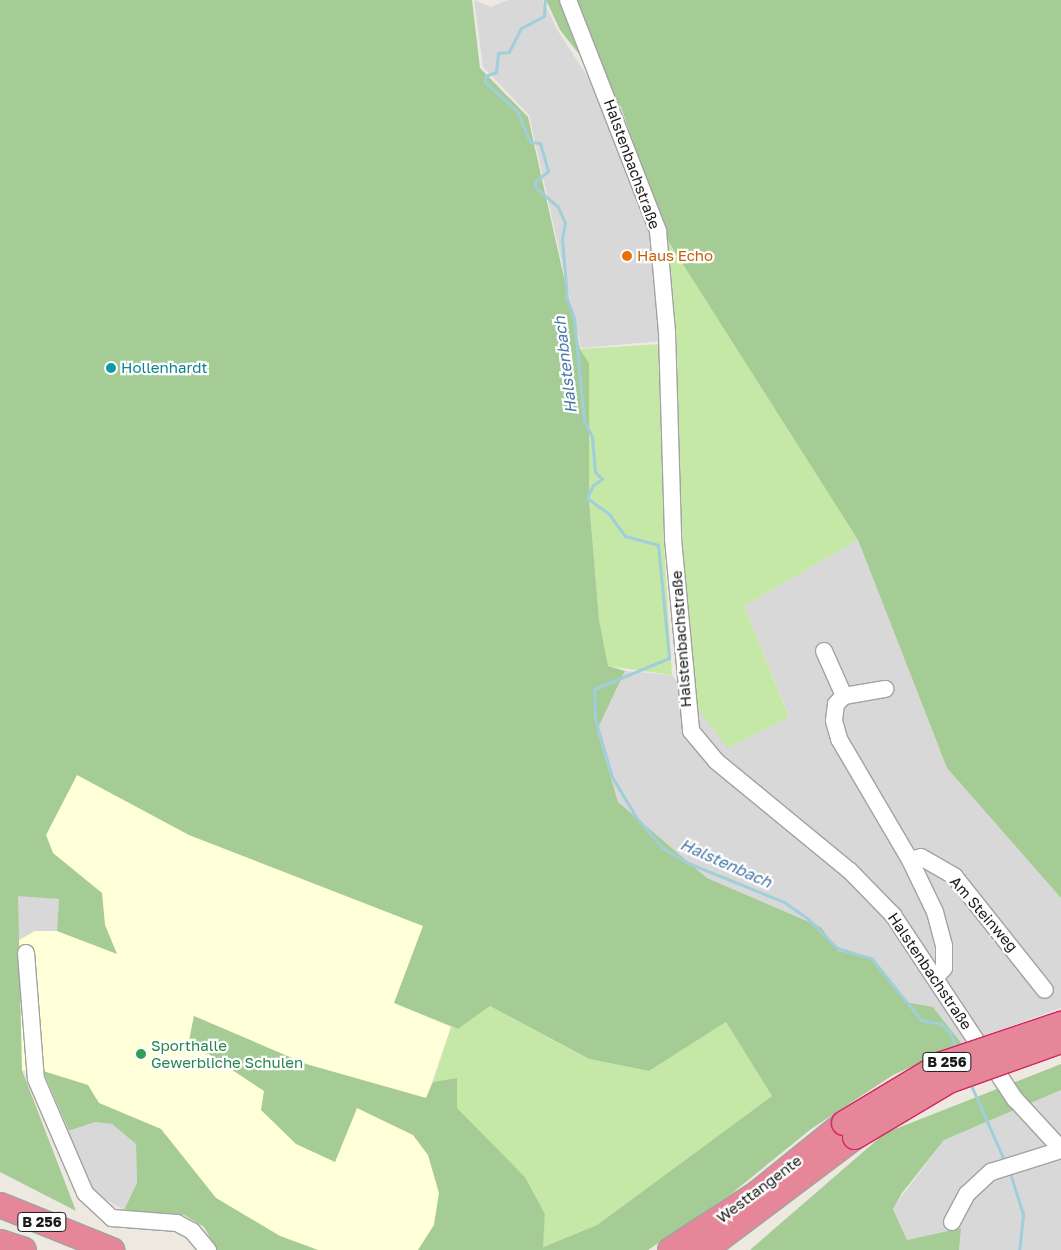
<!DOCTYPE html>
<meta charset="utf-8">
<style>
body{margin:0}
#map{position:relative;width:1061px;height:1250px;overflow:hidden;background:#ede9e1;font-family:"Golos Text",sans-serif}
div>[style]{position:absolute}
.residential>*{inset:0;background:#d9d8d8}
.education>*{inset:0;background:#ffffd8}
.grass>*{inset:0;background:#c6e8a6}
.forest>*{inset:0;background:#a5cc95}
.stream>*{height:3px;margin:-1.5px;padding:0 1.5px;transform-origin:1.5px;border-radius:1.5px;background:#a0cedb}
.roads{filter:drop-shadow(1px 0 #a2a2a2) drop-shadow(-1px 0 #a2a2a2) drop-shadow(0 1px #a2a2a2) drop-shadow(0 -1px #a2a2a2)}
.minor>*{height:16px;margin:-8px;padding:0 8px;transform-origin:8px;border-radius:8px;background:#fff}
.highway>*{height:24px;margin:-12px;padding:0 12px;transform-origin:12px;border-radius:12px;background:#e58799}
.bridges{filter:drop-shadow(1px 0 #d42461) drop-shadow(-1px 0 #d42461) drop-shadow(0 1px #d42461) drop-shadow(0 -1px #d42461)}
.highway-bridge>*{height:24px;margin:-12px;padding:0 12px;transform-origin:12px;border-radius:12px;background:#e58799}
.dots>*{width:14px;height:14px;translate:-50% -50%;box-sizing:border-box;border:2px solid #fff;border-radius:50%}
span{translate:-50% -50%;white-space:nowrap;text-align:center;line-height:1.15;-webkit-text-stroke:4.5px #fff;paint-order:stroke}
.shield-label span{padding:1px 4px;background:#fff;border:1px solid;border-radius:4px;-webkit-text-stroke-width:0}
.shield-label{font-size:14px;color:#1b1b1b;font-weight:700}
.street-label{font-size:15px;color:#1b1b1b}
.food-label{font-size:15px;color:#c56008}
.left{translate:0 -50%;text-align:left}
.culture-label{font-size:15px;color:#0d838f}
.leisure-label{font-size:15px;color:#27864d}
.water-label{font-size:16px;color:#4979a9;font-style:italic}
</style>
<div id="map">
<div class="residential">
<div style="clip-path:polygon(474px 0,491px 7px,508px 0,543px 0,558px 31px,609px 110px,651px 234px,661px 341px,581px 348px,529px 115px,483px 67px)"></div>
<div style="clip-path:polygon(858px 540px,947px 768px,1061px 898px,1061px 1008px,962px 1044px,933px 1007px,905px 1002px,872px 957px,838px 951px,821px 927px,707px 878px,618px 802px,597px 730px,625px 671px,672px 675px,692px 701px,789px 716px,744px 606px)"></div>
<div style="clip-path:polygon(18px 895px,59px 899px,57px 931px,35px 931px,18px 941px)"></div>
<div style="clip-path:polygon(1061px 1090px,1061px 1250px,959px 1250px,960px 1228px,907px 1240px,893px 1208px,944px 1140px)"></div>
<div style="clip-path:polygon(95px 1122px,112px 1124px,136px 1144px,137px 1183px,124px 1210px,93px 1192px,66px 1133px)"></div>
</div>
<div class="education">
<div style="clip-path:polygon(77px 775px,189px 835px,423px 926px,394px 1003px,451px 1027px,426px 1098px,306px 1064px,194px 1016px,189px 1041px,264px 1091px,335px 1162px,357px 1108px,413px 1135px,428px 1155px,439px 1193px,434px 1225px,418px 1250px,318px 1250px,280px 1236px,216px 1198px,161px 1129px,99px 1103px,87px 1085px,43px 1071px,22px 1070px,18px 941px,35px 931px,57px 931px,116px 953px,105px 925px,101px 893px,53px 853px,46px 835px)"></div>
</div>
<div class="grass">
<div style="clip-path:polygon(665px 236px,858px 540px,744px 606px,789px 717px,728px 748px,692px 701px,679px 480px,677px 337px)"></div>
<div style="clip-path:polygon(662px 344px,664px 545px,672px 675px,608px 666px,599px 619px,589px 500px,589px 363px,580px 349px)"></div>
<div style="clip-path:polygon(490px 1006px,588px 1059px,649px 1071px,726px 1022px,772px 1096px,597px 1225px,542px 1247px,545px 1214px,525px 1177px,457px 1108px,457px 1079px,433px 1082px,451px 1027px,458px 1029px)"></div>
</div>
<div class="forest">
<div style="clip-path:polygon(0 0,472px 0,480px 68px,528px 117px,580px 349px,589px 363px,589px 500px,599px 619px,608px 666px,625px 671px,597px 730px,618px 802px,707px 878px,821px 927px,838px 951px,872px 957px,905px 1002px,933px 1007px,962px 1044px,893px 1075px,811px 1129px,731px 1194px,648px 1250px,418px 1250px,434px 1225px,439px 1193px,428px 1155px,413px 1135px,357px 1108px,335px 1162px,296px 1144px,261px 1110px,264px 1091px,189px 1041px,194px 1016px,306px 1064px,426px 1098px,433px 1082px,457px 1078px,457px 1108px,525px 1177px,545px 1214px,543px 1247px,597px 1225px,772px 1096px,726px 1022px,649px 1071px,589px 1059px,490px 1006px,458px 1029px,394px 1003px,423px 926px,189px 835px,77px 775px,46px 835px,53px 853px,102px 893px,105px 925px,117px 954px,57px 931px,59px 899px,18px 896px,22px 1070px,76px 1211px,0 1172px)"></div>
<div style="clip-path:polygon(546px 0,1061px 0,1061px 898px,947px 768px,858px 540px,665px 236px,621px 107px,560px 30px)"></div>
<div style="clip-path:polygon(1061px 1064px,1061px 1090px,944px 1140px,902px 1193px,893px 1209px,907px 1240px,961px 1228px,959px 1250px,750px 1250px,885px 1133px)"></div>
<div style="clip-path:polygon(43px 1071px,88px 1085px,99px 1103px,161px 1129px,216px 1198px,280px 1236px,318px 1250px,217px 1250px,204px 1227px,184px 1215px,124px 1210px,137px 1183px,136px 1144px,112px 1124px,95px 1122px,69px 1131px)"></div>
</div>
<div class="stream">
<div style="left:545px;top:0;width:16px;rotate:94deg"></div>
<div style="left:544px;top:16px;width:26px;rotate:152deg"></div>
<div style="left:521px;top:28px;width:27px;rotate:117deg"></div>
<div style="left:509px;top:52px;width:11px;rotate:175deg"></div>
<div style="left:498px;top:53px;width:19px;rotate:96deg"></div>
<div style="left:496px;top:72px;width:12px;rotate:160deg"></div>
<div style="left:485px;top:76px;width:6px;rotate:90deg"></div>
<div style="left:485px;top:82px;width:43px;rotate:42.2deg"></div>
<div style="left:517px;top:111px;width:34px;rotate:67deg"></div>
<div style="left:530px;top:142px;width:10px;rotate:6deg"></div>
<div style="left:540px;top:143px;width:29px;rotate:74deg"></div>
<div style="left:548px;top:171px;width:17px;rotate:140deg"></div>
<div style="left:535px;top:182px;width:5px;rotate:90deg"></div>
<div style="left:535px;top:187px;width:30px;rotate:41deg"></div>
<div style="left:558px;top:207px;width:17px;rotate:66deg"></div>
<div style="left:565px;top:223px;width:16px;rotate:101deg"></div>
<div style="left:562px;top:239px;width:59px;rotate:85.2deg"></div>
<div style="left:567px;top:298px;width:21px;rotate:71deg"></div>
<div style="left:574px;top:318px;width:103px;rotate:84.5deg"></div>
<div style="left:584px;top:421px;width:18px;rotate:63deg"></div>
<div style="left:592px;top:437px;width:35px;rotate:85deg"></div>
<div style="left:595px;top:472px;width:10px;rotate:45deg"></div>
<div style="left:602px;top:479px;width:11px;rotate:146deg"></div>
<div style="left:593px;top:485px;width:14px;rotate:115deg"></div>
<div style="left:587px;top:498px;width:27px;rotate:36deg"></div>
<div style="left:609px;top:514px;width:27px;rotate:54deg"></div>
<div style="left:625px;top:536px;width:34px;rotate:15deg"></div>
<div style="left:658px;top:545px;width:114px;rotate:84.4deg"></div>
<div style="left:669px;top:658px;width:81px;rotate:157.5deg"></div>
<div style="left:594px;top:689px;width:30px;rotate:88deg"></div>
<div style="left:595px;top:719px;width:60px;rotate:73.7deg"></div>
<div style="left:612px;top:777px;width:47px;rotate:59deg"></div>
<div style="left:636px;top:817px;width:41px;rotate:48.9deg"></div>
<div style="left:663px;top:848px;width:29px;rotate:31deg"></div>
<div style="left:688px;top:863px;width:104px;rotate:22.1deg"></div>
<div style="left:784px;top:902px;width:29px;rotate:35deg"></div>
<div style="left:808px;top:919px;width:41px;rotate:45deg"></div>
<div style="left:837px;top:948px;width:37px;rotate:17deg"></div>
<div style="left:872px;top:959px;width:78px;rotate:51.2deg"></div>
<div style="left:921px;top:1020px;width:21px;rotate:11deg"></div>
<div style="left:942px;top:1024px;width:12px;rotate:48deg"></div>
<div style="left:950px;top:1033px;width:18px;rotate:68deg"></div>
<div style="left:970px;top:1083px;width:86px;rotate:66.1deg"></div>
<div style="left:1010px;top:1173px;width:43px;rotate:72.4deg"></div>
<div style="left:1023px;top:1214px;width:36px;rotate:96deg"></div>
</div>
<div class="roads">
<div class="minor">
<div style="left:568px;top:0;width:248px;rotate:68.7deg"></div>
<div style="left:658px;top:231px;width:101px;rotate:84.9deg"></div>
<div style="left:667px;top:332px;width:207px;rotate:88.3deg"></div>
<div style="left:673px;top:539px;width:193px;rotate:84.6deg"></div>
<div style="left:691px;top:731px;width:39px;rotate:50deg"></div>
<div style="left:716px;top:761px;width:173px;rotate:39.4deg"></div>
<div style="left:850px;top:871px;width:62px;rotate:45.7deg"></div>
<div style="left:893px;top:915px;width:221px;rotate:56.5deg"></div>
<div style="left:1015px;top:1099px;width:68px;rotate:47.4deg"></div>
<div style="left:824px;top:651px;width:49px;rotate:66deg"></div>
<div style="left:844px;top:696px;width:11px;rotate:135deg"></div>
<div style="left:836px;top:704px;width:17px;rotate:97deg"></div>
<div style="left:834px;top:721px;width:19px;rotate:74deg"></div>
<div style="left:839px;top:739px;width:140px;rotate:59.6deg"></div>
<div style="left:910px;top:860px;width:58px;rotate:64.3deg"></div>
<div style="left:935px;top:912px;width:35px;rotate:75deg"></div>
<div style="left:944px;top:946px;width:22px;rotate:90deg"></div>
<div style="left:944px;top:968px;width:11px;rotate:131deg"></div>
<div style="left:844px;top:696px;width:42px;rotate:-9.7deg"></div>
<div style="left:910px;top:860px;width:11px;rotate:-15deg"></div>
<div style="left:921px;top:857px;width:39px;rotate:30deg"></div>
<div style="left:955px;top:877px;width:144px;rotate:51.5deg"></div>
<div style="left:26px;top:953px;width:126px;rotate:85.5deg"></div>
<div style="left:36px;top:1079px;width:124px;rotate:66.7deg"></div>
<div style="left:85px;top:1193px;width:37px;rotate:43deg"></div>
<div style="left:112px;top:1218px;width:65px;rotate:4.4deg"></div>
<div style="left:177px;top:1223px;width:17px;rotate:28deg"></div>
<div style="left:192px;top:1231px;width:25px;rotate:50deg"></div>
<div style="left:952px;top:1222px;width:32px;rotate:-62deg"></div>
<div style="left:967px;top:1194px;width:33px;rotate:-43deg"></div>
<div style="left:991px;top:1172px;width:73px;rotate:-17.4deg"></div>
</div>
<div class="highway">
<div style="left:0;top:1205px;width:121px;rotate:21.9deg"></div>
<div style="left:0;top:1242px;width:25px;rotate:18deg"></div>
<div style="left:670px;top:1250px;width:103px;rotate:-33.1deg"></div>
<div style="left:756px;top:1194px;width:113px;rotate:-38.9deg"></div>
<div style="left:705px;top:1250px;width:188px;rotate:-37deg"></div>
</div>
</div>
<div class="bridges">
<div class="highway-bridge">
<div style="left:844px;top:1123px;width:114px;rotate:-31deg"></div>
<div style="left:942px;top:1064px;width:126px;rotate:-18.6deg"></div>
<div style="left:855px;top:1137px;width:109px;rotate:-30.8deg"></div>
<div style="left:949px;top:1081px;width:119px;rotate:-19.7deg"></div>
</div>
</div>
<div class="dots">
<div style="left:627px;top:256px;background:#e8710a"></div>
<div style="left:111px;top:368px;background:#0f9aa8"></div>
<div style="left:141px;top:1054px;background:#2e9e5b"></div>
</div>
<div class="shield-label">
<span style="left:947px;top:1062px">B 256</span>
<span style="left:42px;top:1222px">B 256</span>
</div>
<div class="street-label">
<span style="left:632px;top:164px;rotate:70deg">Halstenbachstraße</span>
<span style="left:681px;top:639px;rotate:-94deg">Halstenbachstraße</span>
<span style="left:984px;top:914px;rotate:49deg">Am Steinweg</span>
<span style="left:930px;top:971px;rotate:56deg">Halstenbachstraße</span>
<span style="left:759px;top:1189px;rotate:-37deg">Westtangente</span>
</div>
<div class="food-label">
<span class="left" style="left:637px;top:256px">Haus Echo</span>
</div>
<div class="culture-label">
<span class="left" style="left:121px;top:368px">Hollenhardt</span>
</div>
<div class="leisure-label">
<span class="left" style="left:151px;top:1054px">Sporthalle<br>Gewerbliche Schulen</span>
</div>
<div class="water-label">
<span style="left:565px;top:365px;rotate:-97deg">Halstenbach</span>
<span style="left:726px;top:863px;rotate:24deg">Halstenbach</span>
</div>
</div>
